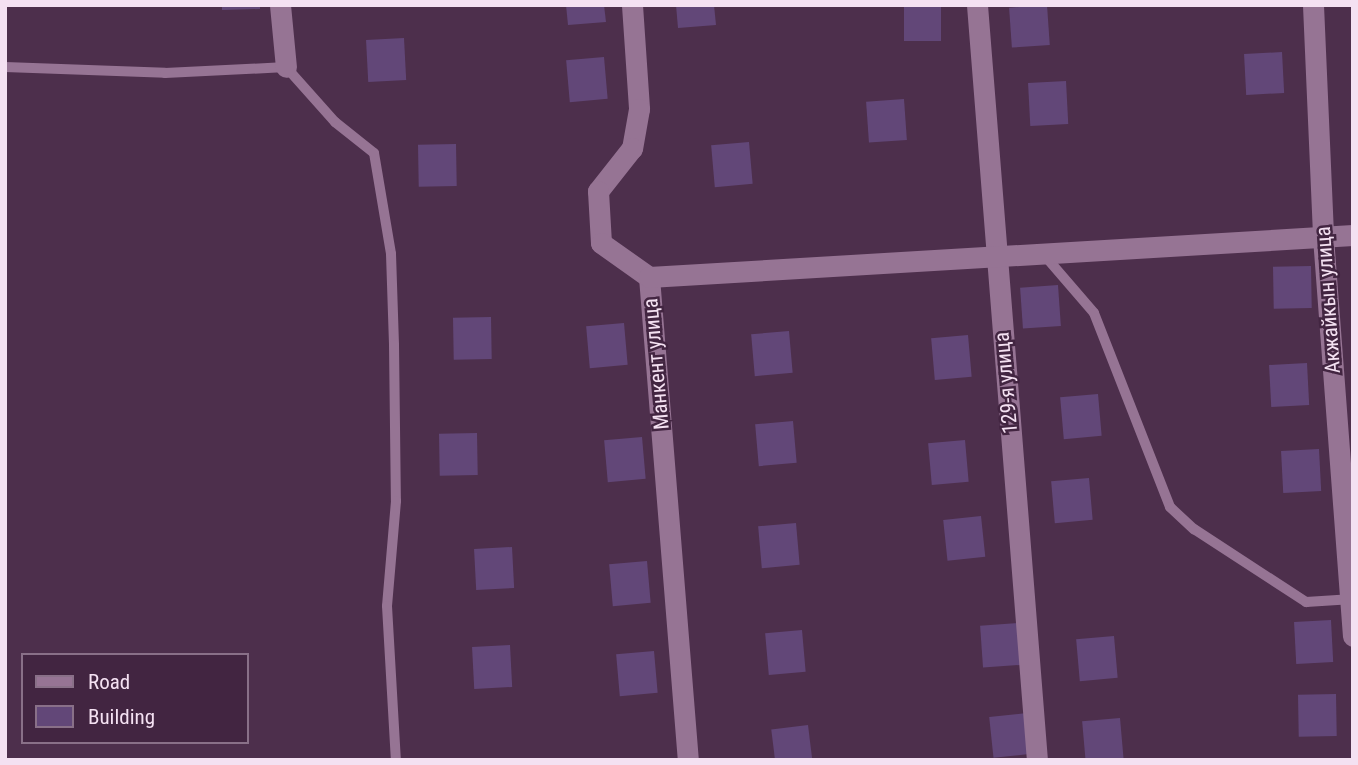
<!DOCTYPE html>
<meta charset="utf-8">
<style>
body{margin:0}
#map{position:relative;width:1358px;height:765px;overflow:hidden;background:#4d2f4c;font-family:"Roboto Condensed",sans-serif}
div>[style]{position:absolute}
.building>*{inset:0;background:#624778;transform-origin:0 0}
.lane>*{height:10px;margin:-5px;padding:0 5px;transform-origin:5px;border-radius:5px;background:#967494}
.street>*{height:21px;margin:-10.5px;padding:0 10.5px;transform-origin:10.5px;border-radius:10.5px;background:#967494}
span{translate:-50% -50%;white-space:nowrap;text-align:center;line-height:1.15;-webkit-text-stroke:5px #422541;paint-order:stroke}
.street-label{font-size:21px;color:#f4e1f2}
.frame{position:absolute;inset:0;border:7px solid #f4e1f2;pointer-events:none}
.legend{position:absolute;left:21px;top:653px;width:228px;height:91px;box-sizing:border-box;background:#422541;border:2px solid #897088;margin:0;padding:9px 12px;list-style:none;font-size:21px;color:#f4e1f2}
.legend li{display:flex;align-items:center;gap:14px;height:35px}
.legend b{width:35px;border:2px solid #897088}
</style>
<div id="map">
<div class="building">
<div style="clip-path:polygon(222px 5px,260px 5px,260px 9px,222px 10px)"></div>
<div style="clip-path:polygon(566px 5px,604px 5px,606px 22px,568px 25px)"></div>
<div style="clip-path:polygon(676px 5px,714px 5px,716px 25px,678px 28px)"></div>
<div style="left:904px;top:5px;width:37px;height:36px"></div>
<div style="left:1047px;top:5px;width:40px;height:38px;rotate:86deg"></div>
<div style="left:404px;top:38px;width:42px;height:38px;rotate:87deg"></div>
<div style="left:1282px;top:52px;width:41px;height:38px;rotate:87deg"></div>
<div style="left:604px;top:57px;width:42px;height:38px;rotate:85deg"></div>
<div style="left:1066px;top:81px;width:43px;height:38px;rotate:87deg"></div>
<div style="left:904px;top:99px;width:41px;height:38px;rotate:86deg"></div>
<div style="left:749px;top:142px;width:42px;height:38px;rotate:85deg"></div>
<div style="left:456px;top:144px;width:42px;height:38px;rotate:89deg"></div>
<div style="left:1311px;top:266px;width:42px;height:38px;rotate:89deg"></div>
<div style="left:1058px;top:285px;width:41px;height:38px;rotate:86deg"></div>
<div style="left:491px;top:317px;width:42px;height:38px;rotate:89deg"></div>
<div style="left:624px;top:323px;width:42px;height:38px;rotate:85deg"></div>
<div style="left:789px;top:331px;width:42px;height:38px;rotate:85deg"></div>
<div style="left:968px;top:335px;width:42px;height:37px;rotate:85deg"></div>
<div style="left:1307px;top:363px;width:42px;height:38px;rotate:87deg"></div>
<div style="left:1098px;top:394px;width:42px;height:38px;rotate:85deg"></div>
<div style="left:793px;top:421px;width:42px;height:38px;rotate:85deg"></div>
<div style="left:477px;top:433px;width:42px;height:38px;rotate:89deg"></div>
<div style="left:642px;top:437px;width:42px;height:38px;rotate:85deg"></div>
<div style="left:965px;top:440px;width:42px;height:37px;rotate:85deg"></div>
<div style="left:1319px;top:449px;width:42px;height:38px;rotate:87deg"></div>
<div style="left:1089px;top:478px;width:42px;height:38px;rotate:85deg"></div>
<div style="left:981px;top:516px;width:41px;height:38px;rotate:84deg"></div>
<div style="left:796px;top:523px;width:42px;height:38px;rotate:85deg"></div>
<div style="left:512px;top:547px;width:41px;height:38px;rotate:87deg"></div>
<div style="left:647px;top:561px;width:42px;height:38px;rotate:85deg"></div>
<div style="left:1331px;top:620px;width:42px;height:37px;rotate:87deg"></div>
<div style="left:1018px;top:623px;width:42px;height:38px;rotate:86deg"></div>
<div style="left:802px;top:630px;width:42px;height:37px;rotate:85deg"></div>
<div style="left:1114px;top:636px;width:42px;height:38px;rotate:85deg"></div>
<div style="left:510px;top:645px;width:42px;height:38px;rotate:87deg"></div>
<div style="left:654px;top:651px;width:42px;height:38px;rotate:85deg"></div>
<div style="left:1336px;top:694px;width:42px;height:38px;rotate:89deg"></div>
<div style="left:1027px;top:713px;width:41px;height:38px;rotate:84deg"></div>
<div style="left:1120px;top:718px;width:42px;height:38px;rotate:85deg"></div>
<div style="left:808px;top:725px;width:35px;height:37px;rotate:83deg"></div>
</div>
<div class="lane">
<div style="left:5px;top:67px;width:160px;rotate:2.1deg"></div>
<div style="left:165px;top:73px;width:121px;rotate:-2.8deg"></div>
<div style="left:286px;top:67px;width:74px;rotate:48.3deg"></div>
<div style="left:335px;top:122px;width:50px;rotate:38.5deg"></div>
<div style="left:374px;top:153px;width:102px;rotate:80.4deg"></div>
<div style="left:391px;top:254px;width:91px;rotate:88.1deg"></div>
<div style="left:394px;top:345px;width:156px;rotate:89.3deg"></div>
<div style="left:396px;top:501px;width:105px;rotate:94.9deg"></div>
<div style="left:387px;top:606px;width:154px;rotate:86.7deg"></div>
<div style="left:1045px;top:256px;width:75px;rotate:49.3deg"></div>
<div style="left:1094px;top:313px;width:208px;rotate:68.6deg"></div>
<div style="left:1170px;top:507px;width:33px;rotate:43deg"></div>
<div style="left:1194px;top:529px;width:134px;rotate:33.1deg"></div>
<div style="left:1306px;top:602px;width:47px;rotate:-3.7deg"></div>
</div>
<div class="street">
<div style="left:280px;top:5px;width:62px;rotate:84.5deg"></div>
<div style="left:632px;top:5px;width:104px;rotate:86.1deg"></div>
<div style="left:639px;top:109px;width:40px;rotate:100deg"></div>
<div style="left:632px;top:148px;width:55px;rotate:128.3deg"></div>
<div style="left:598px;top:191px;width:52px;rotate:86.7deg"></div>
<div style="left:601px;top:243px;width:59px;rotate:35.3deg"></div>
<div style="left:649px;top:277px;width:485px;rotate:85.4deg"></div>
<div style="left:977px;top:5px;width:757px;rotate:85.46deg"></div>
<div style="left:1313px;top:5px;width:232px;rotate:87.5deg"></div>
<div style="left:1323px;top:237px;width:400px;rotate:85.7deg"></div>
<div style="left:649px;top:277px;width:705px;rotate:-3.41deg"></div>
</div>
<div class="street-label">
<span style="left:1328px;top:300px;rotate:-94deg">Акжайкын улица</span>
<span style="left:656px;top:364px;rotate:-95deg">Манкент улица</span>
<span style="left:1006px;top:383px;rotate:-95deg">129-я улица</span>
</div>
<div class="frame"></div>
<ul class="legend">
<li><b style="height:9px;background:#967494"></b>Road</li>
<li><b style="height:19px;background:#624778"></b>Building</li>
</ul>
</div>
